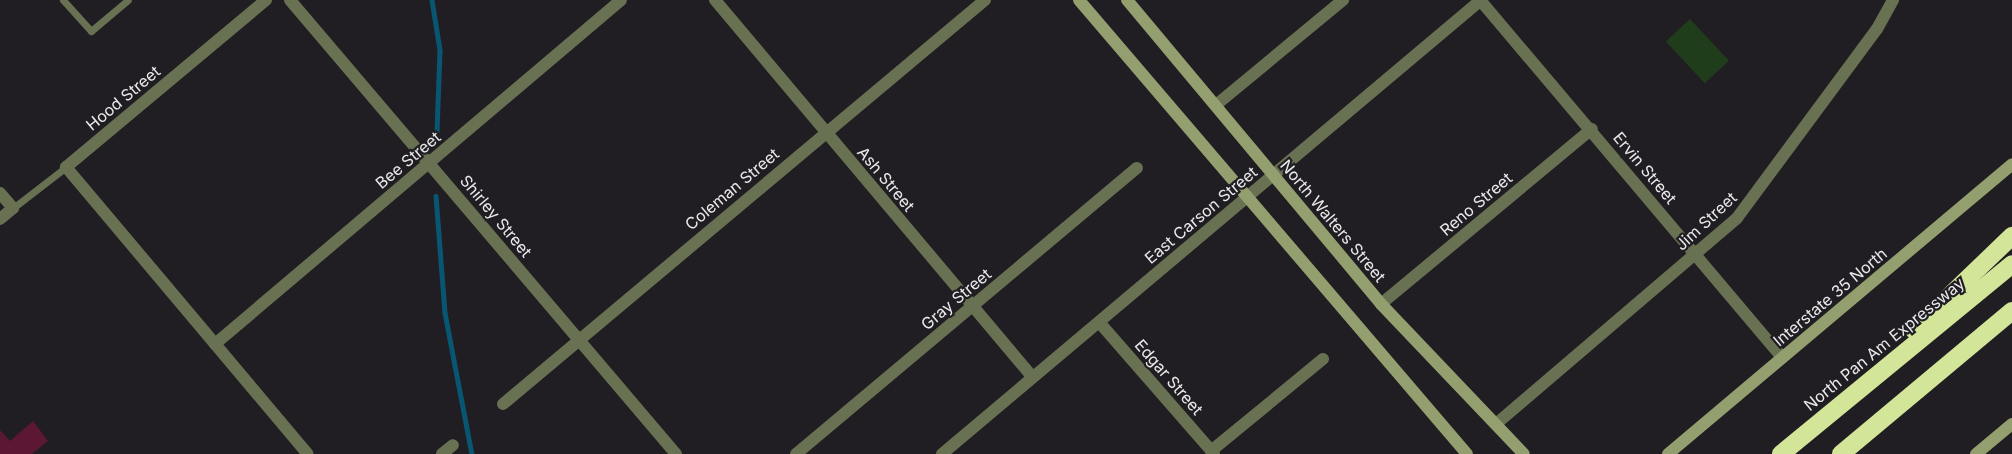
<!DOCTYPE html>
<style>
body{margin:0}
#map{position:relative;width:2012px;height:454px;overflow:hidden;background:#201e22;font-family:Inter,sans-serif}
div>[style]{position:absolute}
.green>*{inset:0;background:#203d1b;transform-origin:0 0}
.stream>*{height:4.5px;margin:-2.25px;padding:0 2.25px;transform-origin:2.25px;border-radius:2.25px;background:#095672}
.building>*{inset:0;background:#5b1733}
.service>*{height:7px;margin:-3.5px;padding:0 3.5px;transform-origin:3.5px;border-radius:3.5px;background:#697153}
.minor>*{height:12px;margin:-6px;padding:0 6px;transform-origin:6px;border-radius:6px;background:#697153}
.tertiary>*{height:12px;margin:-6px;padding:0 6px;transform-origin:6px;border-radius:6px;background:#697153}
.secondary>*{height:12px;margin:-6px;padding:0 6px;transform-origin:6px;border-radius:6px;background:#939f6f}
.motorway>*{height:18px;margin:-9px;padding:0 9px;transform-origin:9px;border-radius:9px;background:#d2e598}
span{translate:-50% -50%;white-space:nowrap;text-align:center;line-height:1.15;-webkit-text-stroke:4.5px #201e22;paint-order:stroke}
.street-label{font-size:16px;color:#eae9ec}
</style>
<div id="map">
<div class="green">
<div style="left:1690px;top:19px;width:57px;height:33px;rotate:47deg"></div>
</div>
<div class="stream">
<div style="left:432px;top:0;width:51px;rotate:80.9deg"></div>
<div style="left:440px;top:50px;width:82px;rotate:92.1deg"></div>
<div style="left:436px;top:196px;width:117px;rotate:85.6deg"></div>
<div style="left:445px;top:313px;width:144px;rotate:79.2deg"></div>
</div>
<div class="building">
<div style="clip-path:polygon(33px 421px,48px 441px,32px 454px,0 454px,0 430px,10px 441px)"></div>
</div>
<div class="service">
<div style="left:63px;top:0;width:42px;rotate:47.9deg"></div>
<div style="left:91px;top:31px;width:48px;rotate:-40deg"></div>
<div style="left:13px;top:208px;width:67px;rotate:-37.7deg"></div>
</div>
<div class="minor">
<div style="left:266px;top:0;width:261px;rotate:140.1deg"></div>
<div style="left:66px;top:167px;width:375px;rotate:49.9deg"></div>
<div style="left:290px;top:0;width:596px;rotate:49.63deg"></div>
<div style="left:715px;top:0;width:493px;rotate:49.9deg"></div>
<div style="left:1480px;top:0;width:468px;rotate:49.8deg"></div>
<div style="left:1216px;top:105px;width:165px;rotate:-39.6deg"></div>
<div style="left:0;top:219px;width:17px;rotate:-40deg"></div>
<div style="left:1381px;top:304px;width:274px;rotate:-39.7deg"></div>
<div style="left:1099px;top:322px;width:175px;rotate:48.9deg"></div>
<div style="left:215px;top:344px;width:532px;rotate:-40.27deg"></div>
<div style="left:503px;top:404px;width:629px;rotate:-39.97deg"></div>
<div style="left:1496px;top:424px;width:317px;rotate:-40.5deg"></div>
<div style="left:1737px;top:218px;width:235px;rotate:-53.5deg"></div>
<div style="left:1877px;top:29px;width:33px;rotate:-61deg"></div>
<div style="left:1211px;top:451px;width:145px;rotate:-39.4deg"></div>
<div style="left:442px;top:454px;width:14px;rotate:-39deg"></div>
<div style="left:796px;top:454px;width:445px;rotate:-40deg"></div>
<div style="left:942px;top:454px;width:705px;rotate:-40.11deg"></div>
</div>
<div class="tertiary">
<div style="left:0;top:193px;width:20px;rotate:49deg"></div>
</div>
<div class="secondary">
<div style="left:1079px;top:0;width:597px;rotate:49.48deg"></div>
<div style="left:1127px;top:0;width:396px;rotate:50.1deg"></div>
<div style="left:1381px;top:304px;width:207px;rotate:46.4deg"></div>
<div style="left:1668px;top:454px;width:450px;rotate:-40.1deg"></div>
<div style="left:1976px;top:454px;width:47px;rotate:-39.8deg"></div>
</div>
<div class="motorway">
<div style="left:1914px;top:330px;width:136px;rotate:-43.8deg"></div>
<div style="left:1781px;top:454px;width:299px;rotate:-39.4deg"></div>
<div style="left:1841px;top:454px;width:223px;rotate:-39.9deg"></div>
</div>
<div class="street-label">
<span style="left:123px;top:98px;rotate:-40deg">Hood Street</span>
<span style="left:408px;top:160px;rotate:-40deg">Bee Street</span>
<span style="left:1645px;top:168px;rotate:50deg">Ervin Street</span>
<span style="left:886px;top:179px;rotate:50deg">Ash Street</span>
<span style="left:732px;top:189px;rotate:-40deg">Coleman Street</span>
<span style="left:1476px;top:204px;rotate:-40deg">Reno Street</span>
<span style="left:1201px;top:215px;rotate:-40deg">East Carson Street</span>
<span style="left:496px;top:216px;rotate:50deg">Shirley Street</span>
<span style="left:1333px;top:221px;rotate:50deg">North Walters Street</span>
<span style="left:1706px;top:221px;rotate:-43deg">Jim Street</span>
<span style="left:1830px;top:297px;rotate:-40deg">Interstate 35 North</span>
<span style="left:956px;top:299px;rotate:-40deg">Gray Street</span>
<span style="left:1884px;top:344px;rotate:-39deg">North Pan Am Expressway</span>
<span style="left:1169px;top:377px;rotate:49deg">Edgar Street</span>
</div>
</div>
